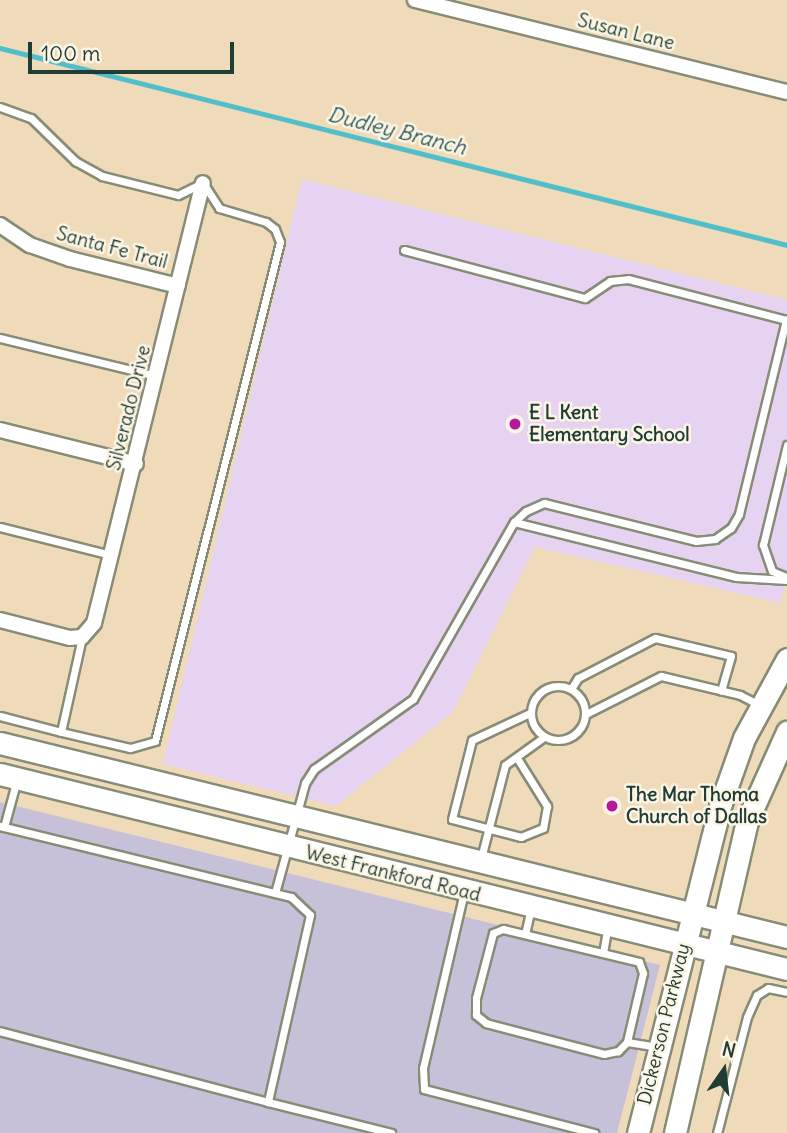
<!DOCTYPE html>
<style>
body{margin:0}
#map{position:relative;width:787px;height:1133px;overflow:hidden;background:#efdbb9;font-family:Delius,sans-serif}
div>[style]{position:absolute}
.built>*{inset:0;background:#e5d3f1}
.industrial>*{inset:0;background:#c7c0d9}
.stream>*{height:4.5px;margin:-2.25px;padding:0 2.25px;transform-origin:2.25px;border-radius:2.25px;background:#52becc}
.roads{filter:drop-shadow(2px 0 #878c76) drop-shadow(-2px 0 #878c76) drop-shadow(0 2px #878c76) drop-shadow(0 -2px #878c76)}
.service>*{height:7px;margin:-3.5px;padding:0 3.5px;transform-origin:3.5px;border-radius:3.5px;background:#fff}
.service>.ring{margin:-3.5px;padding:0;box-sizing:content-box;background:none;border:7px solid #fff;border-radius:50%}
.minor>*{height:14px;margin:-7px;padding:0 7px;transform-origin:7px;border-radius:7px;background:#fff}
.secondary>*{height:21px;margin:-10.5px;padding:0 10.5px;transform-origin:10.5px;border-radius:10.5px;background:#fff}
.dots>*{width:19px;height:19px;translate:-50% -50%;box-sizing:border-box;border:4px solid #fcf5e5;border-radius:50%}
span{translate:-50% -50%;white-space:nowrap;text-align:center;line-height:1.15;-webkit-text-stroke:5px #fcf5e5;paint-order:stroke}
.street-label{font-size:19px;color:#1f3d34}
.poi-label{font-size:19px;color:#1f3d34;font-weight:700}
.left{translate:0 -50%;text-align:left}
.water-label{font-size:21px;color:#2c5d5a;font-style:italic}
.north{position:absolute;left:689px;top:1035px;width:70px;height:70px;-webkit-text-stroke:5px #fcf5e5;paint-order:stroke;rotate:14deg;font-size:19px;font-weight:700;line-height:28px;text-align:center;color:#1f3d34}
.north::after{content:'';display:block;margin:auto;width:24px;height:32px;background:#1f3d34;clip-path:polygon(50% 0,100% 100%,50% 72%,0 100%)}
.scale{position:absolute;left:28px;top:42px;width:206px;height:32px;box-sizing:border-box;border:4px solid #1f3d34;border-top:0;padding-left:9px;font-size:21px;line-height:24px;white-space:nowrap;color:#1f3d34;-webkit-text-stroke:5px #fcf5e5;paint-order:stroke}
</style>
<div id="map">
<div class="built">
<div style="clip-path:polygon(302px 179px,787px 300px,787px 576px,780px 603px,535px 547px,453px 712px,336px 806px,163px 764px)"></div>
</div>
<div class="industrial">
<div style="clip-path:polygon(0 802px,660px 965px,617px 1133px,0 1133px)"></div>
</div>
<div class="stream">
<div style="left:0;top:48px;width:811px;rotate:14.05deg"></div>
</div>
<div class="roads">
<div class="service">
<div style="left:0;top:107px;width:33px;rotate:20deg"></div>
<div style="left:31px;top:118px;width:62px;rotate:44.3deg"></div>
<div style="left:75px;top:161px;width:31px;rotate:29deg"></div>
<div style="left:102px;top:176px;width:78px;rotate:14deg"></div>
<div style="left:178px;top:195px;width:28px;rotate:-26deg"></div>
<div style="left:203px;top:183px;width:30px;rotate:57deg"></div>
<div style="left:219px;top:208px;width:49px;rotate:16.6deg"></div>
<div style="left:266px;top:222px;width:11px;rotate:38deg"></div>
<div style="left:275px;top:229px;width:14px;rotate:69deg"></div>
<div style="left:280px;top:242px;width:514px;rotate:104.06deg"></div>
<div style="left:155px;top:741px;width:26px;rotate:164deg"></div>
<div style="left:130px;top:748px;width:71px;rotate:-166.9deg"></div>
<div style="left:61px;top:732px;width:97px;rotate:-77.5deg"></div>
<div style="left:404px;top:250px;width:187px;rotate:14.9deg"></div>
<div style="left:585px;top:298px;width:30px;rotate:-34deg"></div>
<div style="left:610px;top:281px;width:18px;rotate:-6deg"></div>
<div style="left:628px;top:279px;width:164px;rotate:14.5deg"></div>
<div style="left:0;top:338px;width:161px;rotate:13.7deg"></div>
<div style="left:514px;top:522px;width:229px;rotate:13.9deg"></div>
<div style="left:736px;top:577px;width:51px;rotate:3.4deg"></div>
<div style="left:0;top:527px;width:114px;rotate:14.2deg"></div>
<div style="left:786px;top:577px;width:15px;rotate:-157deg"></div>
<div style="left:772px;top:571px;width:28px;rotate:-109deg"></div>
<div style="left:763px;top:545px;width:103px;rotate:-76.5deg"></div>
<div class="ring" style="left:531px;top:686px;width:47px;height:47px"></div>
<div style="left:571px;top:689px;width:13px;rotate:-58deg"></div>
<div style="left:578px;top:678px;width:87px;rotate:-27.5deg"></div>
<div style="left:655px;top:638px;width:78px;rotate:13.3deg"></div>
<div style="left:731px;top:656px;width:36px;rotate:106deg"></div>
<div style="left:586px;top:714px;width:84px;rotate:-26.9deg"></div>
<div style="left:661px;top:676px;width:81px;rotate:13.5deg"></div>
<div style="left:740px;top:695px;width:20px;rotate:27deg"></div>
<div style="left:0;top:716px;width:63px;rotate:14.7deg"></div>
<div style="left:517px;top:758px;width:57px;rotate:58deg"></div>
<div style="left:547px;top:806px;width:22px;rotate:100deg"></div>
<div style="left:543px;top:828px;width:24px;rotate:158deg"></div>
<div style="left:521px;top:837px;width:71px;rotate:-165.4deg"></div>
<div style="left:452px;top:819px;width:81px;rotate:-75.8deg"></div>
<div style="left:472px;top:740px;width:64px;rotate:-25deg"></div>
<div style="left:0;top:826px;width:300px;rotate:13.7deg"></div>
<div style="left:291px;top:897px;width:26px;rotate:43deg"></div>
<div style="left:310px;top:915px;width:192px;rotate:102.7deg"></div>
<div style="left:268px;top:1102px;width:277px;rotate:-165.2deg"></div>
<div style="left:4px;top:827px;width:50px;rotate:-74.8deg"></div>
<div style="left:481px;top:858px;width:96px;rotate:-75.5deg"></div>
<div style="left:505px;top:765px;width:48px;rotate:-35.7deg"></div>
<div style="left:464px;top:892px;width:181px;rotate:103.1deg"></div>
<div style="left:423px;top:1068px;width:21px;rotate:87deg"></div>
<div style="left:424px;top:1089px;width:176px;rotate:14.5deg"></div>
<div style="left:275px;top:893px;width:114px;rotate:-74.7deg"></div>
<div style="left:305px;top:783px;width:17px;rotate:-57deg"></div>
<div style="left:314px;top:769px;width:121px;rotate:-35.3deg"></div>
<div style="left:413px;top:699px;width:204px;rotate:-60.3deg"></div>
<div style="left:514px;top:522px;width:16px;rotate:-43deg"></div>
<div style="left:526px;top:511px;width:20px;rotate:-24deg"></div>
<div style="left:544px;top:503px;width:157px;rotate:14deg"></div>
<div style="left:696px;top:541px;width:19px;rotate:-6deg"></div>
<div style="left:715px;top:539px;width:19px;rotate:-35deg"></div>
<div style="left:731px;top:528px;width:16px;rotate:-60deg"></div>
<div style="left:739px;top:514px;width:200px;rotate:-76.4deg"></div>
<div style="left:503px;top:929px;width:140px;rotate:13.6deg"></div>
<div style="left:639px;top:962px;width:12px;rotate:70deg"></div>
<div style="left:643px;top:973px;width:71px;rotate:103.1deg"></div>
<div style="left:627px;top:1042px;width:13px;rotate:135deg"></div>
<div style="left:618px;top:1051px;width:14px;rotate:168deg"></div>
<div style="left:604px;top:1054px;width:122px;rotate:-165.3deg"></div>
<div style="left:486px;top:1023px;width:13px;rotate:-141deg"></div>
<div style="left:476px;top:1015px;width:17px;rotate:-90deg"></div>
<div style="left:476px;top:998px;width:67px;rotate:-75.3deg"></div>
<div style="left:493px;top:933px;width:11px;rotate:-22deg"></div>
<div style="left:525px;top:934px;width:27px;rotate:-77deg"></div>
<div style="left:603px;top:953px;width:27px;rotate:-80deg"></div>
<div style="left:627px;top:1042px;width:31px;rotate:9deg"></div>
<div style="left:268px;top:1102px;width:127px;rotate:14.1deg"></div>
<div style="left:717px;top:1133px;width:120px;rotate:-75.5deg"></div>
<div style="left:747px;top:1017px;width:24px;rotate:-66deg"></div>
<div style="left:757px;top:995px;width:13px;rotate:-32deg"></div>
<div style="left:768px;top:988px;width:19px;rotate:12deg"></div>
</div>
<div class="minor">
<div style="left:415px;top:0;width:383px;rotate:13.9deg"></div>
<div style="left:0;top:225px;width:36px;rotate:34deg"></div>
<div style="left:30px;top:245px;width:42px;rotate:19.3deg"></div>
<div style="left:70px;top:259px;width:111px;rotate:14deg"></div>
<div style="left:0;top:430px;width:140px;rotate:14deg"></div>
<div style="left:0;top:620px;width:72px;rotate:14.4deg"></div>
<div style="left:70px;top:638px;width:12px;rotate:-5deg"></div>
<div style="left:82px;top:637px;width:18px;rotate:-49deg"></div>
<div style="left:94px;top:623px;width:453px;rotate:-76.1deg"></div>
</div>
<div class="secondary">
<div style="left:0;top:743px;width:811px;rotate:13.85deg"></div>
<div style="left:0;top:774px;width:811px;rotate:13.92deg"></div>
<div style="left:638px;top:1133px;width:340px;rotate:-75.9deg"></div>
<div style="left:721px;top:803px;width:69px;rotate:-70.5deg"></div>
<div style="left:744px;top:738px;width:90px;rotate:-61.4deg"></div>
<div style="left:675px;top:1133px;width:320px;rotate:-77deg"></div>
<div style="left:747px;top:821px;width:98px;rotate:-65.8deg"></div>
</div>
</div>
<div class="dots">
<div style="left:515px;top:424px;background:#b5179e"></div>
<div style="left:612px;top:806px;background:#b5179e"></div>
</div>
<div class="street-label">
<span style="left:626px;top:32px;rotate:14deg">Susan Lane</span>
<span style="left:112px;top:248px;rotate:15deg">Santa Fe Trail</span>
<span style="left:129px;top:408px;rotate:-76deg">Silverado Drive</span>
<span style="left:393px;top:874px;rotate:14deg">West Frankford Road</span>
<span style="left:664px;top:1024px;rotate:-76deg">Dickerson Parkway</span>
</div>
<div class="poi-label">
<span class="left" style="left:529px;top:424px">E L Kent<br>Elementary School</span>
<span class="left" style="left:626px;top:806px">The Mar Thoma<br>Church of Dallas</span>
</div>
<div class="water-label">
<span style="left:397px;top:131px;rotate:14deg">Dudley Branch</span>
</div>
<div class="north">N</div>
<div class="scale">100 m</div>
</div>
